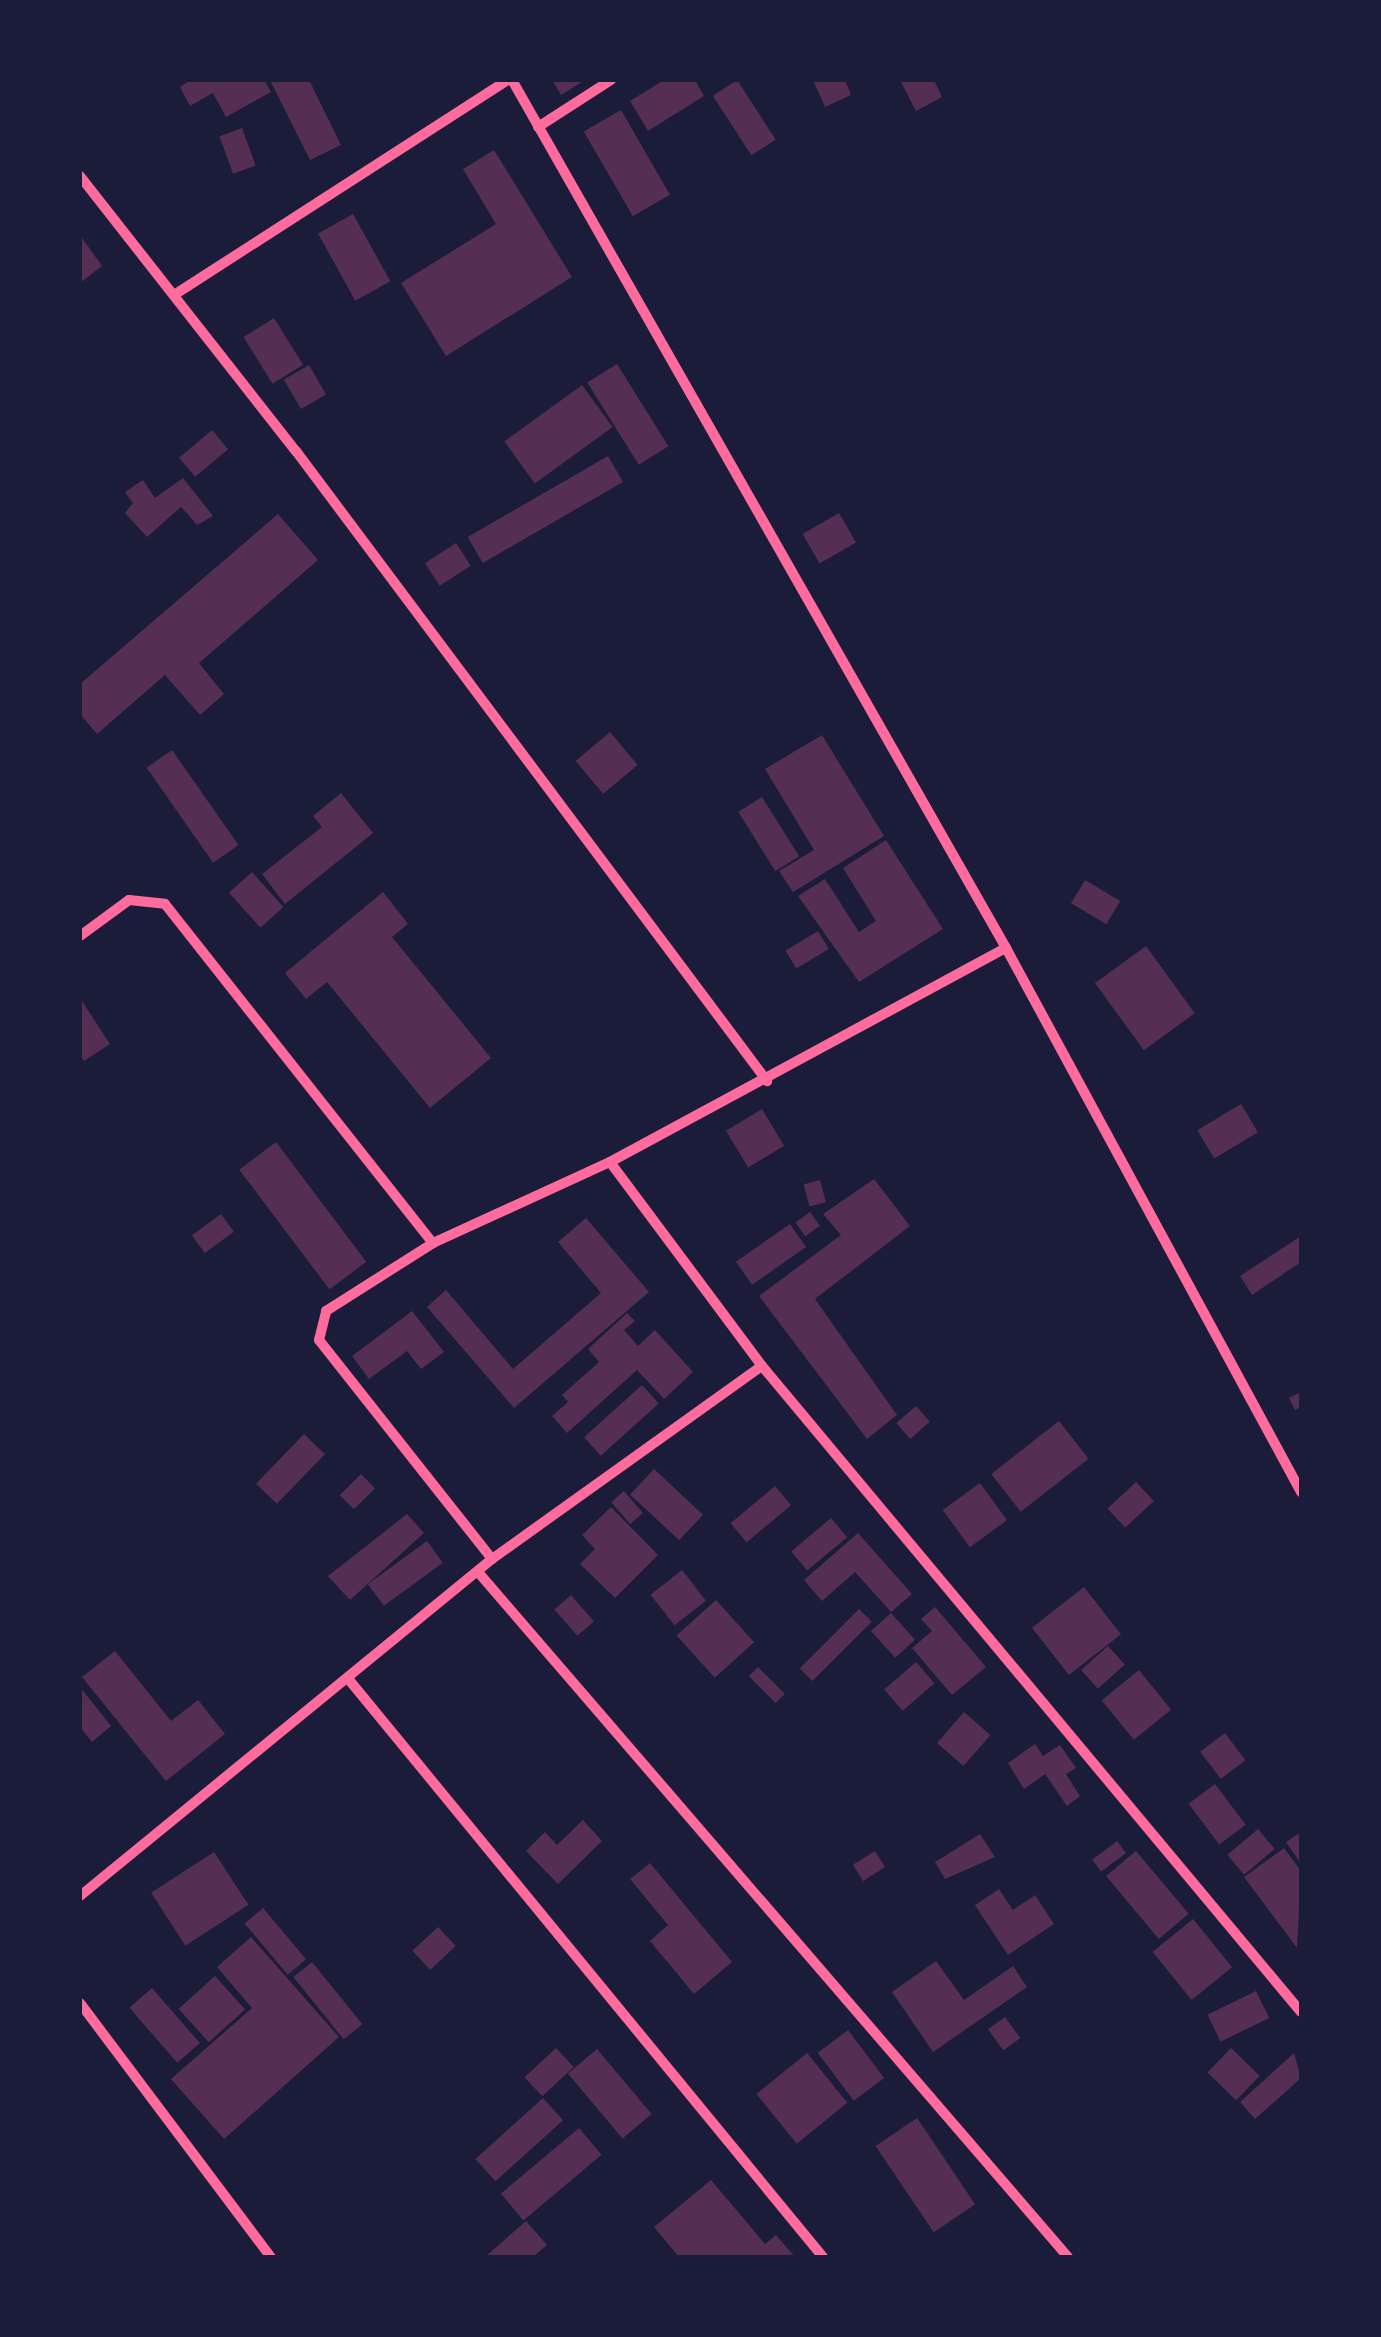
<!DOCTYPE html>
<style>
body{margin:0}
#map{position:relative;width:1381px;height:2337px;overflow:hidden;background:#1b1b3a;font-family:Overpass,sans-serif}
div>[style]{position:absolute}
.building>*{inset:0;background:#542f53;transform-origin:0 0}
.minor>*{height:10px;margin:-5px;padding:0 5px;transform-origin:5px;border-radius:5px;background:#ff6b9d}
span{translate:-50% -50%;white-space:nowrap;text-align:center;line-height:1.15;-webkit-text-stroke:9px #1b1b3a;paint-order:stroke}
.frame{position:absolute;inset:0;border:82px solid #1b1b3a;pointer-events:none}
</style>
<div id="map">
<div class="building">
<div style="clip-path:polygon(191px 80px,264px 80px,271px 92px,226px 117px,213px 93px,190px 106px,180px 87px)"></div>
<div style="clip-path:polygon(270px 80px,309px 80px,341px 145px,310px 160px)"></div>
<div style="clip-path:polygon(552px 80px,585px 80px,561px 95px)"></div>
<div style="clip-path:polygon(664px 80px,695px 80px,704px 96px,648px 131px,630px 101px)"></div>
<div style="left:737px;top:80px;width:71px;height:29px;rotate:57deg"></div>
<div style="clip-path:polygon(813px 80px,845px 80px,851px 95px,825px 107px)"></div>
<div style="clip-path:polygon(900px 80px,934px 80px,942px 97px,916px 111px)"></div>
<div style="left:621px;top:110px;width:98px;height:43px;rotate:60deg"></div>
<div style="left:242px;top:128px;width:40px;height:24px;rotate:70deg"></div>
<div style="clip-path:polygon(494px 150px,572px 277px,446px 356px,401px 283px,496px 224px,463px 169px)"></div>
<div style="left:353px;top:214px;width:77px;height:40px;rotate:61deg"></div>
<div style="clip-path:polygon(80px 235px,102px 266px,80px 283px)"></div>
<div style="left:274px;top:318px;width:55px;height:36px;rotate:58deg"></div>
<div style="left:617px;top:364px;width:97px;height:35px;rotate:58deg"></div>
<div style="left:309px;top:365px;width:34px;height:29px;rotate:60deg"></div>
<div style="left:582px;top:385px;width:52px;height:96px;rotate:54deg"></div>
<div style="left:212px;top:430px;width:25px;height:43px;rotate:50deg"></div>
<div style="left:608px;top:456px;width:30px;height:162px;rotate:60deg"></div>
<div style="clip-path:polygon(183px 478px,213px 516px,197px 525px,181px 507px,147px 537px,125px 513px,133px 503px,125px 492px,143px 480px,155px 498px)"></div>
<div style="left:839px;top:513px;width:34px;height:42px;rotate:60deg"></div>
<div style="clip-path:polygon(278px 514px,318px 560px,199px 663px,224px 694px,200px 715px,165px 675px,97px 734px,80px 714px,80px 684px)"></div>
<div style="left:456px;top:543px;width:27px;height:37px;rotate:57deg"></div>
<div style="left:610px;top:732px;width:43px;height:45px;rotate:50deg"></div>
<div style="clip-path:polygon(822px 735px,884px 836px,793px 892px,779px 871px,814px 850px,765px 769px)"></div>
<div style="left:172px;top:750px;width:116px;height:31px;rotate:55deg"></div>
<div style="clip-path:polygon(341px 793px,373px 833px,285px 904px,262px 874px,322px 827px,313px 816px)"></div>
<div style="left:762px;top:797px;width:70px;height:28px;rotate:58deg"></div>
<div style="clip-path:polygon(886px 840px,943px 929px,859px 982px,798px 896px,825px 879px,859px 932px,876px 921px,843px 868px)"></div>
<div style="left:252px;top:872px;width:47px;height:31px;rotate:48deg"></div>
<div style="left:1085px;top:880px;width:41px;height:27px;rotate:31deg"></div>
<div style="clip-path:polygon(383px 892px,408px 924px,392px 937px,491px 1058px,430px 1108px,327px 982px,306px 999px,285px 973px)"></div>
<div style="left:818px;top:931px;width:21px;height:38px;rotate:59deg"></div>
<div style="left:1146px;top:946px;width:83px;height:63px;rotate:54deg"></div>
<div style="clip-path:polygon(80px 998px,110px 1044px,84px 1061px,80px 1055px)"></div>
<div style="left:1241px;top:1104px;width:33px;height:51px;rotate:59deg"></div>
<div style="left:762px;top:1109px;width:43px;height:42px;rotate:59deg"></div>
<div style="left:276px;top:1142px;width:150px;height:46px;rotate:53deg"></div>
<div style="clip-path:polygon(874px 1179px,910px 1226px,815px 1299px,897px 1415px,867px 1439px,759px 1296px,841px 1235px,823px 1214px)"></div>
<div style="left:820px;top:1180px;width:23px;height:17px;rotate:75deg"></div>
<div style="left:810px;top:1212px;width:17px;height:18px;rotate:54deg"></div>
<div style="left:221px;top:1214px;width:22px;height:36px;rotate:54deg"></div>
<div style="clip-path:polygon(586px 1218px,649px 1292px,514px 1408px,427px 1307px,446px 1290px,513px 1369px,601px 1293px,558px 1242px)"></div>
<div style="left:790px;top:1224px;width:28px;height:66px;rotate:55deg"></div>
<div style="clip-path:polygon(1301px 1236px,1301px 1262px,1252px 1295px,1240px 1276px)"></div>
<div style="clip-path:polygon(412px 1311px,444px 1352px,421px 1369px,407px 1351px,369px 1379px,352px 1356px)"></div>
<div style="clip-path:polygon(627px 1313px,635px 1321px,624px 1330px,638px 1346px,655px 1330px,693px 1372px,664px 1399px,637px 1370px,567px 1433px,552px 1416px,568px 1402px,562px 1395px,599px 1362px,588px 1349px)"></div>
<div style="left:642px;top:1385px;width:25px;height:78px;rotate:48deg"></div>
<div style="clip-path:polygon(1301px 1392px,1301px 1407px,1295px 1410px,1289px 1398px)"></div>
<div style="left:916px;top:1406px;width:21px;height:26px;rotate:49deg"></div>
<div style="left:1059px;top:1421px;width:48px;height:86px;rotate:52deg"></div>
<div style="left:304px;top:1434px;width:29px;height:69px;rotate:44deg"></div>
<div style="left:654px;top:1469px;width:67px;height:35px;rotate:43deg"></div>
<div style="left:361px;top:1474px;width:20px;height:30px;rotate:45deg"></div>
<div style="left:1136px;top:1482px;width:26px;height:39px;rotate:47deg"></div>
<div style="left:980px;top:1483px;width:46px;height:46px;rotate:54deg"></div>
<div style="left:775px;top:1486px;width:25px;height:58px;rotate:50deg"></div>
<div style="left:624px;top:1491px;width:29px;height:17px;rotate:49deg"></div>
<div style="clip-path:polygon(611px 1507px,658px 1555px,615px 1598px,580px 1564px,595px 1549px,582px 1535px)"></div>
<div style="clip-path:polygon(407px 1514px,424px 1533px,350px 1600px,328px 1576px)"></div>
<div style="left:831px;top:1518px;width:25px;height:52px;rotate:50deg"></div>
<div style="clip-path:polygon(858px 1533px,912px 1594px,891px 1612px,855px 1572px,822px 1601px,804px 1580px)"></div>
<div style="left:427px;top:1541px;width:27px;height:73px;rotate:54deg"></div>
<div style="left:682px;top:1570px;width:39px;height:40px;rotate:52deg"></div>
<div style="left:1084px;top:1587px;width:60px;height:66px;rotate:52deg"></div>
<div style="left:571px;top:1595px;width:35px;height:22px;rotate:49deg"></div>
<div style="left:716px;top:1600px;width:57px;height:53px;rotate:48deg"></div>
<div style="clip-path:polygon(935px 1607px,986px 1667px,952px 1695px,912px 1648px,932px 1631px,921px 1619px)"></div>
<div style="left:859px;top:1609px;width:18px;height:84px;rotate:45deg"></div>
<div style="left:891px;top:1613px;width:36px;height:27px;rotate:48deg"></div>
<div style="left:1108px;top:1646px;width:25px;height:36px;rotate:48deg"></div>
<div style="clip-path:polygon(115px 1651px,171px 1721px,198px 1700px,225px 1734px,166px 1781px,82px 1677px)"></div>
<div style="left:916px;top:1662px;width:28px;height:42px;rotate:49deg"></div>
<div style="left:758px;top:1667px;width:38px;height:13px;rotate:45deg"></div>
<div style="left:1139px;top:1670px;width:51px;height:48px;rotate:51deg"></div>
<div style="clip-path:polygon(80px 1687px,111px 1726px,92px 1742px,80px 1727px)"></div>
<div style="left:964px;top:1712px;width:35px;height:41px;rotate:41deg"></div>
<div style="left:1225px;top:1733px;width:34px;height:31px;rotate:53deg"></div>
<div style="clip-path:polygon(1035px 1744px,1043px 1756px,1060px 1745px,1076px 1768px,1066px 1774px,1080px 1796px,1067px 1806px,1045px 1774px,1024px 1789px,1008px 1763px)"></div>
<div style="left:1215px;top:1784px;width:51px;height:33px;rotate:53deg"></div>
<div style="clip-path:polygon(583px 1820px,602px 1841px,558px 1884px,526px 1851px,545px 1832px,557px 1845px)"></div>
<div style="left:1258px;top:1829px;width:26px;height:40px;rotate:50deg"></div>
<div style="clip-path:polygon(1301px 1832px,1301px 1864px,1286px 1842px)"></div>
<div style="clip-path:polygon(980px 1834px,995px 1857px,945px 1879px,935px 1862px)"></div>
<div style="left:1117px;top:1841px;width:15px;height:31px;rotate:53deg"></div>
<div style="clip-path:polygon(1284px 1848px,1301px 1871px,1297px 1948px,1244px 1877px)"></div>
<div style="left:875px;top:1851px;width:19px;height:26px;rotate:58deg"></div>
<div style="left:1136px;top:1851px;width:82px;height:39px;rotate:50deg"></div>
<div style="left:214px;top:1852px;width:63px;height:75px;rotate:57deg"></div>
<div style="clip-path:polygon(650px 1863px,732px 1962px,694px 1994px,650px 1941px,668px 1925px,630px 1879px)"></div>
<div style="clip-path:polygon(999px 1889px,1013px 1910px,1035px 1895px,1054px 1924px,1008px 1955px,975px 1905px)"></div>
<div style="left:263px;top:1908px;width:67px;height:24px;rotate:50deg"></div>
<div style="left:1193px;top:1919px;width:62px;height:52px;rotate:51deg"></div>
<div style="left:438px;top:1927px;width:26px;height:35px;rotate:47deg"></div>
<div style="clip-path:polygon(251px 1937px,339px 2037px,224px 2139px,171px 2079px,252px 2008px,217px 1967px)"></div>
<div style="clip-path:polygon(936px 1961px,964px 2000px,1013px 1966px,1027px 1987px,933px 2052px,892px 1992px)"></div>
<div style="left:312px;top:1962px;width:80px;height:24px;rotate:51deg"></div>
<div style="left:215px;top:1976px;width:45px;height:49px;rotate:48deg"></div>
<div style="left:152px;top:1988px;width:73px;height:30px;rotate:49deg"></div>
<div style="left:1256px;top:1991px;width:30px;height:54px;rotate:64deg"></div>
<div style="left:1005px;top:2017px;width:26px;height:21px;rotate:54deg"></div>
<div style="left:848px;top:2030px;width:60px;height:38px;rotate:53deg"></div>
<div style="left:556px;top:2048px;width:26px;height:43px;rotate:47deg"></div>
<div style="left:1231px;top:2048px;width:40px;height:34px;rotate:44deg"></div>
<div style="left:597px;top:2049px;width:85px;height:38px;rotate:50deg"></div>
<div style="left:807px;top:2053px;width:64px;height:65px;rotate:51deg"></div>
<div style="clip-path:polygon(1294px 2053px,1301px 2078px,1255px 2119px,1240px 2102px)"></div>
<div style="left:543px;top:2098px;width:30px;height:91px;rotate:48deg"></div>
<div style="left:917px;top:2118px;width:104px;height:50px;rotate:56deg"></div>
<div style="left:579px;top:2128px;width:35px;height:102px;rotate:50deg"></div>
<div style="clip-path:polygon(711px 2180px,765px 2244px,776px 2235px,795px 2257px,679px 2257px,654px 2227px)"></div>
<div style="clip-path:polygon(526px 2221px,547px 2245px,533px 2257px,485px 2257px)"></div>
</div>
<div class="minor">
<div style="left:512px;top:80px;width:999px;rotate:60.35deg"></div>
<div style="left:1006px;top:948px;width:619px;rotate:61.53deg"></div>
<div style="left:538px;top:127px;width:87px;rotate:-32.8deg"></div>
<div style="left:80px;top:176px;width:350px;rotate:51.9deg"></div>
<div style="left:296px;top:451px;width:787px;rotate:53.22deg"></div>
<div style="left:174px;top:295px;width:397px;rotate:-32.8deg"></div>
<div style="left:80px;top:936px;width:61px;rotate:-36.3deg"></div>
<div style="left:129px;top:900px;width:36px;rotate:6deg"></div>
<div style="left:165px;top:904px;width:432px;rotate:51.7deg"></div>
<div style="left:610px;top:1162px;width:254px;rotate:53.3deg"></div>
<div style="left:762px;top:1366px;width:841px;rotate:50.16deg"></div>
<div style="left:492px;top:1559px;width:279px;rotate:-128.3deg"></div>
<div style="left:319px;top:1340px;width:30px;rotate:-76deg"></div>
<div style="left:326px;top:1311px;width:127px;rotate:-32.4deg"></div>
<div style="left:433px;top:1243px;width:195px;rotate:-24.6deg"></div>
<div style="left:610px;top:1162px;width:450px;rotate:-28.4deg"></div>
<div style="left:478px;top:1572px;width:904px;rotate:49.26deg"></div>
<div style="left:350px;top:1681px;width:745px;rotate:50.61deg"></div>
<div style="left:80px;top:1896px;width:532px;rotate:-39.28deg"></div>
<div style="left:492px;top:1559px;width:332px;rotate:-35.6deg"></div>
<div style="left:80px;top:2003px;width:318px;rotate:53.1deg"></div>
</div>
<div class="frame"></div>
</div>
